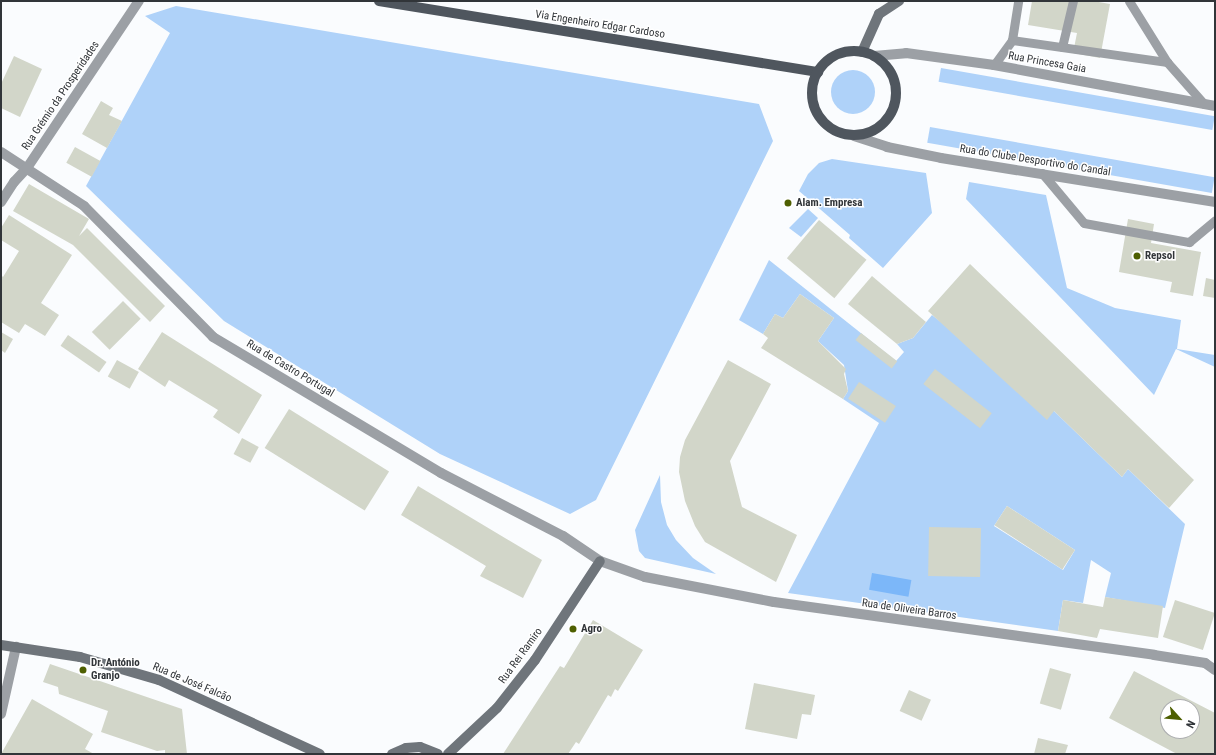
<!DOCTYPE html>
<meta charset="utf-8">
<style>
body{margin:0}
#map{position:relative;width:1216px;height:755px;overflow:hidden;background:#fafcfe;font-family:"Roboto Condensed",sans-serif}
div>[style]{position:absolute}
.green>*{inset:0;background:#afd2f9;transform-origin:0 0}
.round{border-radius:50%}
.water>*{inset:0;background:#7cb7f9;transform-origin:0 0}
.building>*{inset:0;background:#d2d6c9;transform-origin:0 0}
.lane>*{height:9px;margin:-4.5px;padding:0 4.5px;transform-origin:4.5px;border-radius:4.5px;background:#9ca0a5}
.street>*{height:10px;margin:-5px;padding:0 5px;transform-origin:5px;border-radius:5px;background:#9ca0a5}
.secondary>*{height:10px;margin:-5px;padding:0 5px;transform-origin:5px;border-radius:5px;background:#6f757b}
.primary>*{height:10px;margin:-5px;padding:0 5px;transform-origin:5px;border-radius:5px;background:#4f565e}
.primary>.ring{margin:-5px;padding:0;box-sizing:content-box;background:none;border:10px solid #4f565e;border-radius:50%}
.dots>*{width:11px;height:11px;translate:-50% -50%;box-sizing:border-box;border:2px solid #fff;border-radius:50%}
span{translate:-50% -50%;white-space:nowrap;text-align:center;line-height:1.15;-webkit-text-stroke:3px #fff;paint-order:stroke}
.street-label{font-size:11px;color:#313539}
.poi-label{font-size:11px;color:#313539;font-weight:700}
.left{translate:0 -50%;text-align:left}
.frame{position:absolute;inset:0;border:2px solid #313539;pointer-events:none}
.north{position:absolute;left:1160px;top:699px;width:40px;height:40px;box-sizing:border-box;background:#fff;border:1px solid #adaeb0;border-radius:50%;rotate:117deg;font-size:11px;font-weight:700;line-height:16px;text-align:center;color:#313539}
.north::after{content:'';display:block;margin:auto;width:14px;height:18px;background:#4e5f01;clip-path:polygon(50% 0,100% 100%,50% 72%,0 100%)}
</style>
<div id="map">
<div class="green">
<div style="clip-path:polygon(176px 6px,759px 104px,773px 141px,596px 500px,570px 514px,440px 454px,224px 321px,86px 186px,170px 33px,145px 16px)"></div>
<div style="left:941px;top:68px;width:278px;height:14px;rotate:10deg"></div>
<div class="round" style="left:831px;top:70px;width:44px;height:44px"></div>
<div style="left:930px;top:127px;width:289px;height:16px;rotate:10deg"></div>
<div style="clip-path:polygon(832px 159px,926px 173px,932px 213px,883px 268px,849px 238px,850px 235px,799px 191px,808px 174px,819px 163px)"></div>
<div style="clip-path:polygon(969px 182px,1046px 195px,1067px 288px,1115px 308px,1181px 320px,1177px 349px,1215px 355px,1215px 367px,1176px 349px,1154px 395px,966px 199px)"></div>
<div style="clip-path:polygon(808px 209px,818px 218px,801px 237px,789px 228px)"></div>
<div style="clip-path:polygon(evenodd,769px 260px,896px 361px,904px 352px,897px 344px,913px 338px,932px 315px,1054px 411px,1122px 477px,1128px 469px,1185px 524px,1165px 608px,1105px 597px,1111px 573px,1091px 560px,1083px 603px,1063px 600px,1058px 631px,788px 593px,879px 423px,843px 399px,848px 391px,844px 365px,818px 341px,834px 318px,800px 294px,783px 318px,775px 314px,763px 334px,739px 320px,769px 260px,1007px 506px,1075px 550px,1063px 570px,994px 526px,1007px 506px)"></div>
<div style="clip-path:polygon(660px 475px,661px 502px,667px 525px,676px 540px,693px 558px,716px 574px,645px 558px,639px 551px,635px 530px)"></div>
</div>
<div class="water">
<div style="left:872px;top:573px;width:40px;height:17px;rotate:10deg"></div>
</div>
<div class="building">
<div style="clip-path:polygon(1032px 1px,1093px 1px,1110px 4px,1100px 58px,1073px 53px,1077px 33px,1028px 25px)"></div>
<div style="clip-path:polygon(14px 56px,42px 69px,20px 117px,1px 108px,1px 84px)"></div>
<div style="clip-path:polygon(101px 101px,113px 108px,109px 115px,122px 121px,107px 148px,82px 134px)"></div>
<div style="left:75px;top:147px;width:29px;height:18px;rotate:29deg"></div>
<div style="clip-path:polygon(29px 184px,89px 219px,79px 236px,87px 228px,165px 306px,150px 322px,73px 245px,13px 211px)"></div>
<div style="clip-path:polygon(9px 215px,72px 255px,41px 303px,59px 315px,45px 336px,25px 324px,19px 333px,1px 322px,1px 275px,3px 277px,19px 251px,1px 240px,1px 228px)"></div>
<div style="clip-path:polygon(1128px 219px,1154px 224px,1151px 243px,1201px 252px,1193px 296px,1170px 292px,1172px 282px,1119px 272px)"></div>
<div style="left:819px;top:220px;width:62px;height:50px;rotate:40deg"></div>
<div style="clip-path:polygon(970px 264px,1194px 480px,1169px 508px,1128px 469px,1122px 477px,1054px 411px,1047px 420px,928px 311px)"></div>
<div style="clip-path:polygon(872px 276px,926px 322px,913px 338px,897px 344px,848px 304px)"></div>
<div style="clip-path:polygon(1206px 278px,1215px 280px,1215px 298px,1203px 296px)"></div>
<div style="clip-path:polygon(800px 294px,834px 318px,818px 341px,846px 369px,844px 374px,848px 391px,843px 399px,761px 348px,768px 338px,763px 334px,775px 314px,783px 318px)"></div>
<div style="left:123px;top:301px;width:25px;height:44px;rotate:45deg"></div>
<div style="clip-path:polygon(1px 332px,13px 339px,5px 353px,1px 350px)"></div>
<div style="clip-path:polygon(162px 332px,262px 395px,239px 434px,213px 417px,218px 410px,169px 380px,165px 387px,138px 369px)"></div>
<div style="left:861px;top:333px;width:46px;height:9px;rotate:38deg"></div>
<div style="left:68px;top:335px;width:47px;height:13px;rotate:35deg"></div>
<div style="left:117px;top:360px;width:25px;height:19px;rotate:29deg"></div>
<div style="clip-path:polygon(728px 360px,771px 384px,730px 461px,742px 507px,797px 535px,776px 582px,705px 542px,695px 526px,685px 501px,679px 472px,680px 457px,685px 440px)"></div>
<div style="left:935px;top:369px;width:72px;height:19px;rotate:38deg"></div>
<div style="left:859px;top:382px;width:44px;height:20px;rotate:33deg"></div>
<div style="left:289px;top:409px;width:118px;height:46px;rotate:32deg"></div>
<div style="left:242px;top:438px;width:19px;height:18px;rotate:28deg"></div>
<div style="clip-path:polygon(418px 486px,542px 560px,523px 598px,480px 576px,486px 566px,401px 515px)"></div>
<div style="left:1007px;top:506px;width:81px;height:23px;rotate:33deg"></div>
<div style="left:929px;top:527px;width:52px;height:49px;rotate:1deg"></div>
<div style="clip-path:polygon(1105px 597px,1163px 606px,1158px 638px,1100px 629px,1097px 638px,1058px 631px,1063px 600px,1103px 607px)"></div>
<div style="left:1175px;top:600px;width:42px;height:39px;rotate:18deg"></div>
<div style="clip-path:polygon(593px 620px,643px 650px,618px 691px,615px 689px,611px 697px,608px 695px,579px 744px,576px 742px,568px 754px,503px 754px,560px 666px,564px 668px)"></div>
<div style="clip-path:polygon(50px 664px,182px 709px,187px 754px,165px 754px,165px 750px,157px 751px,101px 732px,108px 711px,59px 694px,58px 687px,43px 682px)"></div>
<div style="left:1050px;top:668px;width:22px;height:37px;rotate:16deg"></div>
<div style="clip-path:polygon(evenodd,1134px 671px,1215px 713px,1215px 754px,1177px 754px,1109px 718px,1134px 671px,1168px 707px,1192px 707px,1192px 731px,1168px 731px,1168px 707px)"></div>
<div style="clip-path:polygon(754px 683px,815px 695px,811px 715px,802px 714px,797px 739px,745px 729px)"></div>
<div style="left:909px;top:690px;width:24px;height:23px;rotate:24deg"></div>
<div style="clip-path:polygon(32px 699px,93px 734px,85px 749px,94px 754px,1px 754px)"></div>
<div style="clip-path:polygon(1038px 738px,1068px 745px,1065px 754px,1034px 754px)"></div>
</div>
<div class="lane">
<div style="left:1129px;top:1px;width:72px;rotate:58.1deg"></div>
<div style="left:1012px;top:40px;width:39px;rotate:-81deg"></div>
<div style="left:1062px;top:47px;width:47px;rotate:-76.6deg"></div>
<div style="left:994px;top:65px;width:31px;rotate:-54deg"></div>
<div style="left:1012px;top:40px;width:157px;rotate:8.1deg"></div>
<div style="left:1167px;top:62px;width:56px;rotate:48.6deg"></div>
<div style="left:1042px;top:173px;width:65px;rotate:50deg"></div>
<div style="left:1084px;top:223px;width:107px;rotate:10.3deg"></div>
<div style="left:1189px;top:242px;width:34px;rotate:-40deg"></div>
</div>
<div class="street">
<div style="left:874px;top:56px;width:32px;rotate:-5deg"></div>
<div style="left:906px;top:53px;width:89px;rotate:7.8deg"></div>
<div style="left:994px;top:65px;width:225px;rotate:10.5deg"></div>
<div style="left:854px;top:136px;width:35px;rotate:18deg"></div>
<div style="left:887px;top:147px;width:55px;rotate:11.5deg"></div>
<div style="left:941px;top:158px;width:278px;rotate:9.1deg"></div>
<div style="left:1px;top:152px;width:99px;rotate:33deg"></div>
<div style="left:84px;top:206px;width:184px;rotate:45.4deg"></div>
<div style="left:213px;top:337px;width:265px;rotate:30.8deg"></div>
<div style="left:441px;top:473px;width:137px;rotate:27.3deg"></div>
<div style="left:563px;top:536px;width:45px;rotate:34deg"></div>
<div style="left:600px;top:561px;width:48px;rotate:19.6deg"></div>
<div style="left:645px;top:577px;width:131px;rotate:11deg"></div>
<div style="left:774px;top:602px;width:384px;rotate:7.9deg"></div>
<div style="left:1154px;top:655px;width:52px;rotate:8.9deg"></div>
<div style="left:1205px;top:663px;width:12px;rotate:35deg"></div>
<div style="left:1px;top:202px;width:24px;rotate:-57deg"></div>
<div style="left:14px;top:182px;width:19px;rotate:-47deg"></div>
<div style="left:27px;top:168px;width:201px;rotate:-56.2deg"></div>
<div style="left:1px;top:714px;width:69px;rotate:-77.4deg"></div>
</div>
<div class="secondary">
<div style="left:862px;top:52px;width:42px;rotate:-65.9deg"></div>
<div style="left:879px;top:14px;width:24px;rotate:-33deg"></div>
<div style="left:1px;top:645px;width:80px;rotate:8.6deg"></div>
<div style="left:80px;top:657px;width:82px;rotate:16.2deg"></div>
<div style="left:159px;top:680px;width:177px;rotate:24.7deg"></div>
<div style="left:392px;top:754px;width:15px;rotate:-23deg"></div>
<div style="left:406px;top:748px;width:14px;rotate:-4deg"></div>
<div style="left:420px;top:747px;width:19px;rotate:21deg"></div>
<div style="left:448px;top:754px;width:67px;rotate:-43.2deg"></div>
<div style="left:497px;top:708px;width:61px;rotate:-51.6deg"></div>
<div style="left:535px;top:660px;width:118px;rotate:-56.7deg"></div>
</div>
<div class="primary">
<div style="left:379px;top:1px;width:445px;rotate:9.2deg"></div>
<div class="ring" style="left:812px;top:51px;width:74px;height:74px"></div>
</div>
<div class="dots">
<div style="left:788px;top:203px;background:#4e5f01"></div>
<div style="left:1137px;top:256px;background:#4e5f01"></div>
<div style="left:573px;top:629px;background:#4e5f01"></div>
<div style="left:83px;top:670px;background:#4e5f01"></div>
</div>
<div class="street-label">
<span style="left:600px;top:25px;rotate:9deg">Via Engenheiro Edgar Cardoso</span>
<span style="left:1047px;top:63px;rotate:10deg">Rua Princesa Gaia</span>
<span style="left:61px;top:96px;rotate:-56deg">Rua Grémio da Prosperidades</span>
<span style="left:1035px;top:161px;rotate:9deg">Rua do Clube Desportivo do Candal</span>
<span style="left:290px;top:369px;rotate:31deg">Rua de Castro Portugal</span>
<span style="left:909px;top:610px;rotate:8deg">Rua de Oliveira Barros</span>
<span style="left:521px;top:656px;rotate:-54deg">Rua Rei Ramiro</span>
<span style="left:192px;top:683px;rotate:23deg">Rua de José Falcão</span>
</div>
<div class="poi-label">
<span class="left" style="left:796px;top:203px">Alam. Empresa</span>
<span class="left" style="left:1145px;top:256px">Repsol</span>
<span class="left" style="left:581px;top:629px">Agro</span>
<span class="left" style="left:91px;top:670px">Dr. António<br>Granjo</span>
</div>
<div class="frame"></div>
<div class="north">N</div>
</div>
